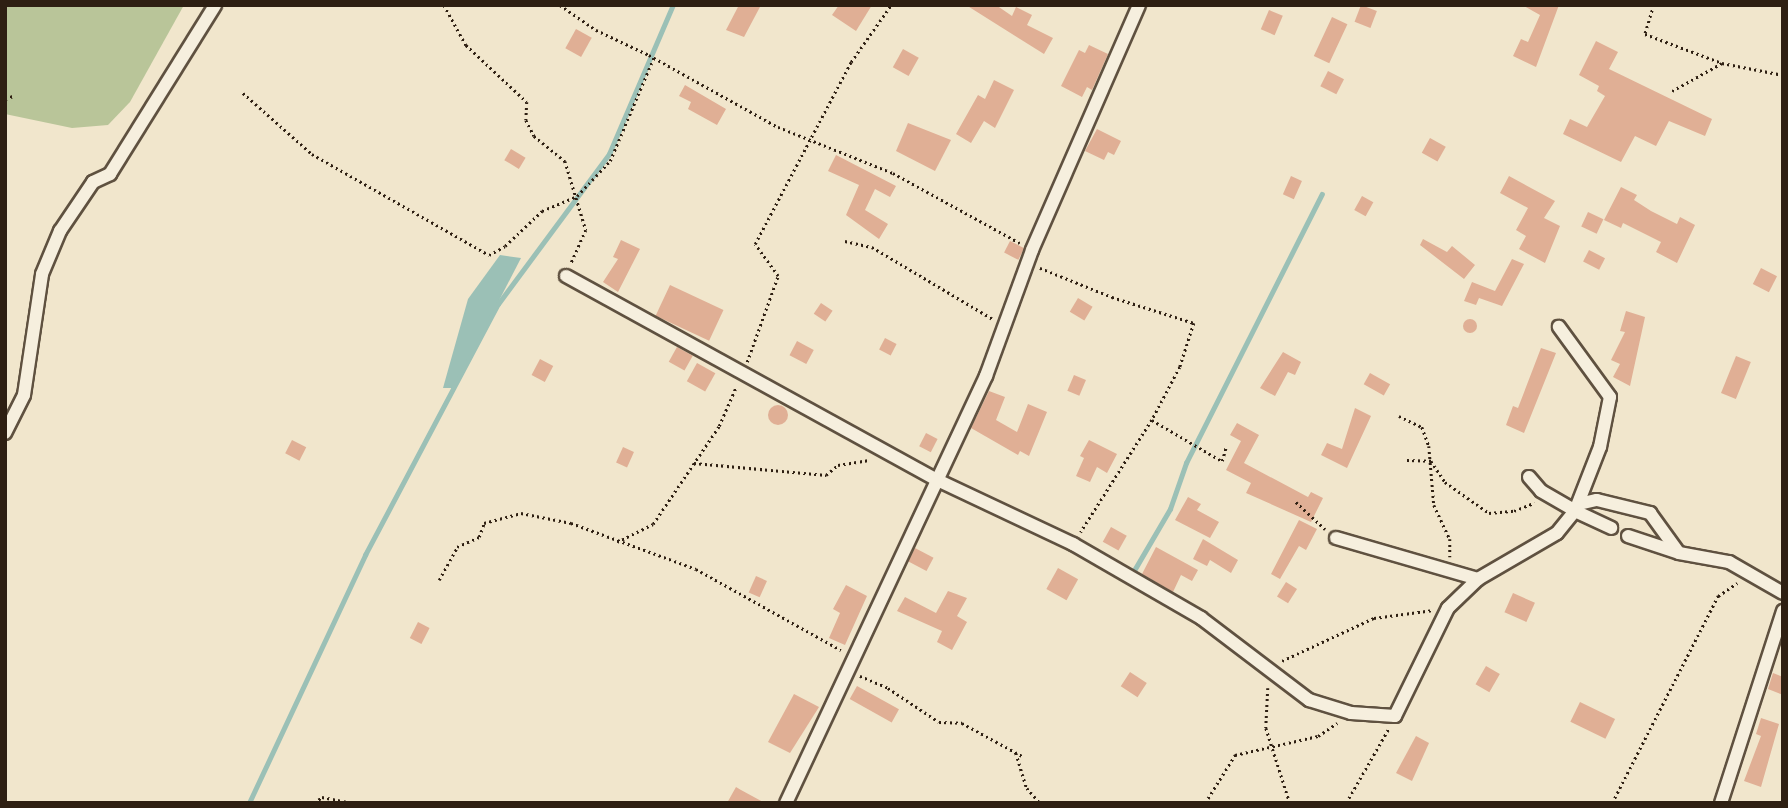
<!DOCTYPE html>
<style>
body{margin:0}
#map{position:relative;width:1788px;height:808px;overflow:hidden;background:#f1e6cc;font-family:Vollkorn,serif}
div>[style]{position:absolute}
.green>*{inset:0;background:#b9c599}
.water>*{inset:0;background:#9bc0b6}
.stream>*{height:4.5px;margin:-2.25px;padding:0 2.25px;transform-origin:2.25px;border-radius:2.25px;background:#9bc0b6}
.building>*{inset:0;background:#e0af95;transform-origin:0 0}
.round{border-radius:50%}
.path>*{height:2.5px;margin-top:-1.25px;transform-origin:0;background:repeating-linear-gradient(90deg,#2e1f12 0 2px,transparent 0 5.5px)}
.roads{filter:drop-shadow(2px 0 #5f5140) drop-shadow(-2px 0 #5f5140) drop-shadow(0 2px #5f5140) drop-shadow(0 -2px #5f5140)}
.street>*{height:12px;margin:-6px;padding:0 6px;transform-origin:6px;border-radius:6px;background:#f6efde}
span{translate:-50% -50%;white-space:nowrap;text-align:center;line-height:1.15;-webkit-text-stroke:5px #f6efde;paint-order:stroke}
.frame{position:absolute;inset:0;border:7px solid #2e1f12;pointer-events:none}
</style>
<div id="map">
<div class="green">
<div style="clip-path:polygon(5px 5px,184px 5px,130px 102px,108px 125px,72px 128px,5px 114px)"></div>
</div>
<div class="water">
<div style="clip-path:polygon(500px 255px,521px 258px,454px 388px,443px 388px,468px 299px)"></div>
</div>
<div class="stream">
<div style="left:1132px;top:574px;width:75px;rotate:-59.7deg"></div>
<div style="left:1170px;top:509px;width:49px;rotate:-70.8deg"></div>
<div style="left:1186px;top:463px;width:301px;rotate:-63.2deg"></div>
<div style="left:249px;top:803px;width:274px;rotate:-64.9deg"></div>
<div style="left:365px;top:555px;width:284px;rotate:-62.1deg"></div>
<div style="left:498px;top:304px;width:187px;rotate:-53.5deg"></div>
<div style="left:609px;top:154px;width:162px;rotate:-66.8deg"></div>
</div>
<div class="building">
<div style="clip-path:polygon(739px 5px,761px 5px,744px 37px,726px 30px)"></div>
<div style="clip-path:polygon(839px 5px,872px 5px,856px 31px,832px 15px)"></div>
<div style="clip-path:polygon(966px 5px,996px 5px,1012px 16px,1016px 7px,1032px 15px,1027px 25px,1053px 38px,1044px 54px)"></div>
<div style="left:1361px;top:5px;width:17px;height:18px;rotate:21deg"></div>
<div style="clip-path:polygon(1522px 5px,1559px 5px,1536px 67px,1513px 56px,1521px 39px,1528px 42px,1540px 15px)"></div>
<div style="left:1269px;top:10px;width:15px;height:21px;rotate:23deg"></div>
<div style="left:1332px;top:17px;width:17px;height:43px;rotate:25deg"></div>
<div style="left:576px;top:29px;width:18px;height:22px;rotate:29deg"></div>
<div style="clip-path:polygon(1596px 41px,1618px 52px,1609px 69px,1712px 119px,1705px 136px,1669px 121px,1656px 146px,1635px 136px,1621px 162px,1563px 134px,1570px 119px,1587px 127px,1605px 96px,1597px 91px,1599px 86px,1579px 75px)"></div>
<div style="clip-path:polygon(1089px 45px,1108px 54px,1092px 90px,1087px 87px,1082px 97px,1061px 86px,1079px 50px,1085px 53px)"></div>
<div style="left:903px;top:49px;width:18px;height:21px;rotate:29deg"></div>
<div style="left:1328px;top:71px;width:18px;height:17px;rotate:27deg"></div>
<div style="clip-path:polygon(994px 80px,1014px 90px,995px 128px,984px 121px,971px 143px,956px 134px,978px 95px,985px 99px)"></div>
<div style="clip-path:polygon(685px 85px,726px 109px,717px 125px,688px 109px,691px 102px,679px 96px)"></div>
<div style="clip-path:polygon(908px 123px,951px 140px,935px 171px,896px 151px)"></div>
<div style="clip-path:polygon(1097px 129px,1121px 141px,1114px 155px,1108px 152px,1104px 160px,1085px 151px)"></div>
<div style="left:1430px;top:138px;width:18px;height:17px;rotate:29deg"></div>
<div style="left:511px;top:149px;width:17px;height:13px;rotate:31deg"></div>
<div style="clip-path:polygon(836px 155px,896px 186px,890px 197px,875px 189px,865px 210px,888px 224px,879px 239px,846px 215px,859px 185px,828px 171px)"></div>
<div style="left:1291px;top:176px;width:12px;height:20px;rotate:24deg"></div>
<div style="clip-path:polygon(1509px 176px,1555px 201px,1544px 218px,1560px 226px,1545px 263px,1519px 249px,1526px 236px,1516px 230px,1528px 208px,1500px 193px)"></div>
<div style="clip-path:polygon(1621px 187px,1637px 195px,1634px 200px,1651px 211px,1677px 224px,1680px 217px,1695px 225px,1677px 263px,1656px 252px,1661px 242px,1623px 223px,1621px 228px,1604px 220px)"></div>
<div style="left:1362px;top:196px;width:13px;height:16px;rotate:29deg"></div>
<div style="left:1588px;top:212px;width:17px;height:16px;rotate:25deg"></div>
<div style="clip-path:polygon(1423px 239px,1447px 252px,1452px 246px,1475px 265px,1464px 279px,1420px 245px)"></div>
<div style="clip-path:polygon(621px 240px,640px 249px,618px 292px,603px 282px,618px 259px,613px 257px)"></div>
<div style="left:1010px;top:241px;width:16px;height:13px;rotate:27deg"></div>
<div style="left:1589px;top:250px;width:18px;height:13px;rotate:27deg"></div>
<div style="clip-path:polygon(1512px 259px,1524px 264px,1502px 306px,1479px 298px,1476px 305px,1464px 301px,1472px 282px,1495px 291px)"></div>
<div style="left:1761px;top:268px;width:18px;height:18px;rotate:27deg"></div>
<div style="left:670px;top:285px;width:59px;height:34px;rotate:25deg"></div>
<div style="left:1078px;top:298px;width:17px;height:16px;rotate:31deg"></div>
<div style="left:821px;top:303px;width:14px;height:13px;rotate:34deg"></div>
<div style="clip-path:polygon(1626px 311px,1645px 317px,1630px 386px,1613px 377px,1620px 364px,1611px 360px,1625px 332px,1620px 331px)"></div>
<div class="round" style="left:1463px;top:319px;width:14px;height:14px"></div>
<div style="left:885px;top:338px;width:13px;height:13px;rotate:27deg"></div>
<div style="left:797px;top:341px;width:19px;height:16px;rotate:28deg"></div>
<div style="left:677px;top:347px;width:18px;height:17px;rotate:29deg"></div>
<div style="clip-path:polygon(1541px 348px,1556px 353px,1524px 433px,1506px 425px,1513px 406px,1518px 408px)"></div>
<div style="clip-path:polygon(1283px 352px,1301px 362px,1295px 375px,1288px 372px,1275px 396px,1260px 388px)"></div>
<div style="left:1736px;top:356px;width:16px;height:40px;rotate:22deg"></div>
<div style="left:540px;top:359px;width:15px;height:18px;rotate:28deg"></div>
<div style="left:697px;top:363px;width:21px;height:21px;rotate:29deg"></div>
<div style="left:1370px;top:373px;width:23px;height:13px;rotate:29deg"></div>
<div style="left:1074px;top:375px;width:13px;height:17px;rotate:23deg"></div>
<div style="clip-path:polygon(989px 391px,1005px 397px,996px 420px,1017px 432px,1028px 404px,1047px 412px,1029px 456px,1020px 451px,1018px 455px,971px 428px)"></div>
<div class="round" style="left:768px;top:405px;width:20px;height:20px"></div>
<div style="clip-path:polygon(1355px 408px,1371px 416px,1347px 468px,1321px 455px,1327px 443px,1342px 449px)"></div>
<div style="clip-path:polygon(1237px 423px,1259px 435px,1244px 463px,1308px 497px,1311px 492px,1323px 498px,1311px 522px,1246px 493px,1251px 483px,1226px 470px,1241px 441px,1230px 435px)"></div>
<div style="left:926px;top:433px;width:13px;height:15px;rotate:27deg"></div>
<div style="left:292px;top:440px;width:16px;height:15px;rotate:27deg"></div>
<div style="clip-path:polygon(1089px 440px,1117px 454px,1107px 473px,1097px 467px,1090px 482px,1076px 476px,1084px 458px,1080px 456px)"></div>
<div style="left:623px;top:447px;width:12px;height:17px;rotate:24deg"></div>
<div style="clip-path:polygon(1188px 497px,1201px 504px,1197px 510px,1219px 522px,1210px 538px,1175px 520px)"></div>
<div style="clip-path:polygon(1299px 520px,1317px 529px,1306px 550px,1299px 546px,1280px 579px,1271px 574px)"></div>
<div style="left:1111px;top:527px;width:18px;height:17px;rotate:29deg"></div>
<div style="clip-path:polygon(1203px 539px,1238px 560px,1231px 573px,1210px 560px,1207px 566px,1193px 559px)"></div>
<div style="clip-path:polygon(1156px 547px,1198px 570px,1192px 581px,1181px 575px,1173px 592px,1142px 574px)"></div>
<div style="left:915px;top:548px;width:21px;height:15px;rotate:28deg"></div>
<div style="left:1058px;top:568px;width:23px;height:24px;rotate:29deg"></div>
<div style="left:756px;top:576px;width:12px;height:18px;rotate:24deg"></div>
<div style="left:1286px;top:582px;width:13px;height:17px;rotate:32deg"></div>
<div style="clip-path:polygon(846px 585px,867px 596px,845px 645px,829px 638px,840px 613px,833px 609px)"></div>
<div style="clip-path:polygon(948px 591px,967px 598px,957px 616px,967px 622px,952px 650px,937px 642px,942px 631px,897px 611px,905px 597px,936px 613px)"></div>
<div style="left:1513px;top:593px;width:24px;height:21px;rotate:24deg"></div>
<div style="left:418px;top:622px;width:13px;height:18px;rotate:27deg"></div>
<div style="left:1486px;top:666px;width:16px;height:21px;rotate:30deg"></div>
<div style="left:1130px;top:672px;width:20px;height:17px;rotate:33deg"></div>
<div style="clip-path:polygon(1773px 673px,1783px 677px,1783px 695px,1768px 689px)"></div>
<div style="left:857px;top:686px;width:48px;height:15px;rotate:29deg"></div>
<div style="clip-path:polygon(794px 694px,819px 707px,790px 753px,768px 742px)"></div>
<div style="left:1580px;top:702px;width:39px;height:22px;rotate:26deg"></div>
<div style="clip-path:polygon(1761px 718px,1779px 724px,1761px 787px,1744px 781px,1761px 736px,1756px 734px)"></div>
<div style="clip-path:polygon(1416px 736px,1429px 743px,1412px 781px,1396px 773px)"></div>
<div style="clip-path:polygon(736px 787px,741px 790px,765px 803px,727px 803px)"></div>
</div>
<div class="path">
<div style="left:444px;top:5px;width:46px;rotate:61.2deg"></div>
<div style="left:466px;top:45px;width:83px;rotate:43.1deg"></div>
<div style="left:527px;top:102px;width:18px;rotate:93deg"></div>
<div style="left:526px;top:120px;width:18px;rotate:63deg"></div>
<div style="left:534px;top:136px;width:40px;rotate:39deg"></div>
<div style="left:565px;top:161px;width:72px;rotate:73.1deg"></div>
<div style="left:586px;top:230px;width:37px;rotate:114deg"></div>
<div style="left:560px;top:5px;width:44px;rotate:34.8deg"></div>
<div style="left:596px;top:30px;width:59px;rotate:25.3deg"></div>
<div style="left:649px;top:55px;width:148px;rotate:29.2deg"></div>
<div style="left:778px;top:127px;width:124px;rotate:21.8deg"></div>
<div style="left:893px;top:173px;width:145px;rotate:28.9deg"></div>
<div style="left:1654px;top:5px;width:30px;rotate:107deg"></div>
<div style="left:1645px;top:34px;width:82px;rotate:20.6deg"></div>
<div style="left:1672px;top:91px;width:57px;rotate:-29.2deg"></div>
<div style="left:1722px;top:63px;width:62px;rotate:11.1deg"></div>
<div style="left:243px;top:93px;width:92px;rotate:41.5deg"></div>
<div style="left:312px;top:154px;width:204px;rotate:29.7deg"></div>
<div style="left:489px;top:255px;width:18px;rotate:-29deg"></div>
<div style="left:505px;top:246px;width:51px;rotate:-43.4deg"></div>
<div style="left:542px;top:211px;width:38px;rotate:-23deg"></div>
<div style="left:577px;top:196px;width:48px;rotate:-46.7deg"></div>
<div style="left:610px;top:161px;width:113px;rotate:-67.1deg"></div>
<div style="left:5px;top:99px;width:9px;rotate:-21deg"></div>
<div style="left:845px;top:241px;width:28px;rotate:13deg"></div>
<div style="left:872px;top:247px;width:141px;rotate:30.8deg"></div>
<div style="left:1040px;top:268px;width:78px;rotate:21.9deg"></div>
<div style="left:1112px;top:297px;width:86px;rotate:17.6deg"></div>
<div style="left:1194px;top:323px;width:46px;rotate:107.7deg"></div>
<div style="left:1180px;top:367px;width:60px;rotate:117.8deg"></div>
<div style="left:1152px;top:420px;width:133px;rotate:122.4deg"></div>
<div style="left:747px;top:362px;width:91px;rotate:-70.2deg"></div>
<div style="left:778px;top:276px;width:39px;rotate:-126deg"></div>
<div style="left:755px;top:244px;width:206px;rotate:-62.2deg"></div>
<div style="left:851px;top:62px;width:70px;rotate:-54.9deg"></div>
<div style="left:1399px;top:416px;width:25px;rotate:26deg"></div>
<div style="left:1422px;top:427px;width:20px;rotate:70deg"></div>
<div style="left:1429px;top:446px;width:59px;rotate:85.2deg"></div>
<div style="left:1434px;top:505px;width:38px;rotate:65deg"></div>
<div style="left:1450px;top:539px;width:18px;rotate:90deg"></div>
<div style="left:1152px;top:420px;width:81px;rotate:30.4deg"></div>
<div style="left:1222px;top:461px;width:15px;rotate:-74deg"></div>
<div style="left:1407px;top:460px;width:24px;rotate:2deg"></div>
<div style="left:1431px;top:461px;width:25px;rotate:56deg"></div>
<div style="left:1445px;top:482px;width:54px;rotate:35.2deg"></div>
<div style="left:1489px;top:513px;width:25px;rotate:-5deg"></div>
<div style="left:1514px;top:511px;width:22px;rotate:-22deg"></div>
<div style="left:694px;top:463px;width:133px;rotate:5.2deg"></div>
<div style="left:826px;top:475px;width:16px;rotate:-40deg"></div>
<div style="left:838px;top:465px;width:30px;rotate:-9deg"></div>
<div style="left:1296px;top:502px;width:40px;rotate:43deg"></div>
<div style="left:617px;top:542px;width:40px;rotate:-26.6deg"></div>
<div style="left:653px;top:524px;width:118px;rotate:-56deg"></div>
<div style="left:719px;top:426px;width:43px;rotate:-66.4deg"></div>
<div style="left:439px;top:580px;width:38px;rotate:-61deg"></div>
<div style="left:457px;top:547px;width:24px;rotate:-24deg"></div>
<div style="left:479px;top:537px;width:15px;rotate:-70deg"></div>
<div style="left:484px;top:523px;width:38px;rotate:-15deg"></div>
<div style="left:521px;top:513px;width:51px;rotate:11.3deg"></div>
<div style="left:571px;top:523px;width:133px;rotate:20.2deg"></div>
<div style="left:696px;top:569px;width:166px;rotate:29.2deg"></div>
<div style="left:1282px;top:661px;width:102px;rotate:-25.1deg"></div>
<div style="left:1374px;top:618px;width:60px;rotate:-7.7deg"></div>
<div style="left:860px;top:676px;width:30px;rotate:23deg"></div>
<div style="left:888px;top:688px;width:61px;rotate:33.7deg"></div>
<div style="left:939px;top:722px;width:23px;rotate:2deg"></div>
<div style="left:962px;top:723px;width:71px;rotate:28.7deg"></div>
<div style="left:1268px;top:688px;width:40px;rotate:92.9deg"></div>
<div style="left:1266px;top:728px;width:79px;rotate:72.3deg"></div>
<div style="left:1016px;top:753px;width:37px;rotate:73deg"></div>
<div style="left:1027px;top:788px;width:20px;rotate:49deg"></div>
<div style="left:314px;top:803px;width:10px;rotate:-37deg"></div>
<div style="left:322px;top:797px;width:31px;rotate:11deg"></div>
<div style="left:1205px;top:803px;width:57px;rotate:-58deg"></div>
<div style="left:1235px;top:755px;width:85px;rotate:-12.9deg"></div>
<div style="left:1318px;top:736px;width:23px;rotate:-34deg"></div>
<div style="left:1346px;top:803px;width:86px;rotate:-60.2deg"></div>
<div style="left:1612px;top:803px;width:233px;rotate:-62.9deg"></div>
<div style="left:1718px;top:596px;width:23px;rotate:-34deg"></div>
</div>
<div class="roads">
<div class="street">
<div style="left:566px;top:276px;width:421px;rotate:28.8deg"></div>
<div style="left:935px;top:479px;width:153px;rotate:25.2deg"></div>
<div style="left:1073px;top:544px;width:148px;rotate:30deg"></div>
<div style="left:1201px;top:618px;width:136px;rotate:37.2deg"></div>
<div style="left:1309px;top:700px;width:44px;rotate:17.2deg"></div>
<div style="left:1351px;top:713px;width:44px;rotate:3.9deg"></div>
<div style="left:1395px;top:716px;width:120px;rotate:-63.9deg"></div>
<div style="left:1448px;top:608px;width:42px;rotate:-44deg"></div>
<div style="left:1478px;top:579px;width:91px;rotate:-30.2deg"></div>
<div style="left:1557px;top:533px;width:28px;rotate:-51deg"></div>
<div style="left:1575px;top:511px;width:40px;rotate:25deg"></div>
<div style="left:5px;top:433px;width:42px;rotate:-63.4deg"></div>
<div style="left:24px;top:395px;width:122px;rotate:-81.5deg"></div>
<div style="left:42px;top:274px;width:47px;rotate:-67.3deg"></div>
<div style="left:60px;top:231px;width:59px;rotate:-56deg"></div>
<div style="left:93px;top:182px;width:19px;rotate:-25deg"></div>
<div style="left:110px;top:174px;width:199px;rotate:-58.1deg"></div>
<div style="left:1529px;top:477px;width:18px;rotate:49deg"></div>
<div style="left:1541px;top:491px;width:39px;rotate:30deg"></div>
<div style="left:1575px;top:511px;width:69px;rotate:-68.7deg"></div>
<div style="left:1600px;top:447px;width:51px;rotate:-78.7deg"></div>
<div style="left:1610px;top:397px;width:87px;rotate:-126.1deg"></div>
<div style="left:1579px;top:504px;width:18px;rotate:-13deg"></div>
<div style="left:1597px;top:500px;width:55px;rotate:13.8deg"></div>
<div style="left:1650px;top:513px;width:49px;rotate:54.1deg"></div>
<div style="left:1628px;top:536px;width:54px;rotate:18.4deg"></div>
<div style="left:1679px;top:553px;width:51px;rotate:10.2deg"></div>
<div style="left:1729px;top:562px;width:62px;rotate:29.9deg"></div>
<div style="left:1336px;top:538px;width:148px;rotate:16.1deg"></div>
<div style="left:786px;top:803px;width:472px;rotate:-64.9deg"></div>
<div style="left:986px;top:376px;width:134px;rotate:-69.9deg"></div>
<div style="left:1032px;top:250px;width:267px;rotate:-66.4deg"></div>
<div style="left:1721px;top:803px;width:202px;rotate:-72.1deg"></div>
</div>
</div>
<div class="frame"></div>
</div>
